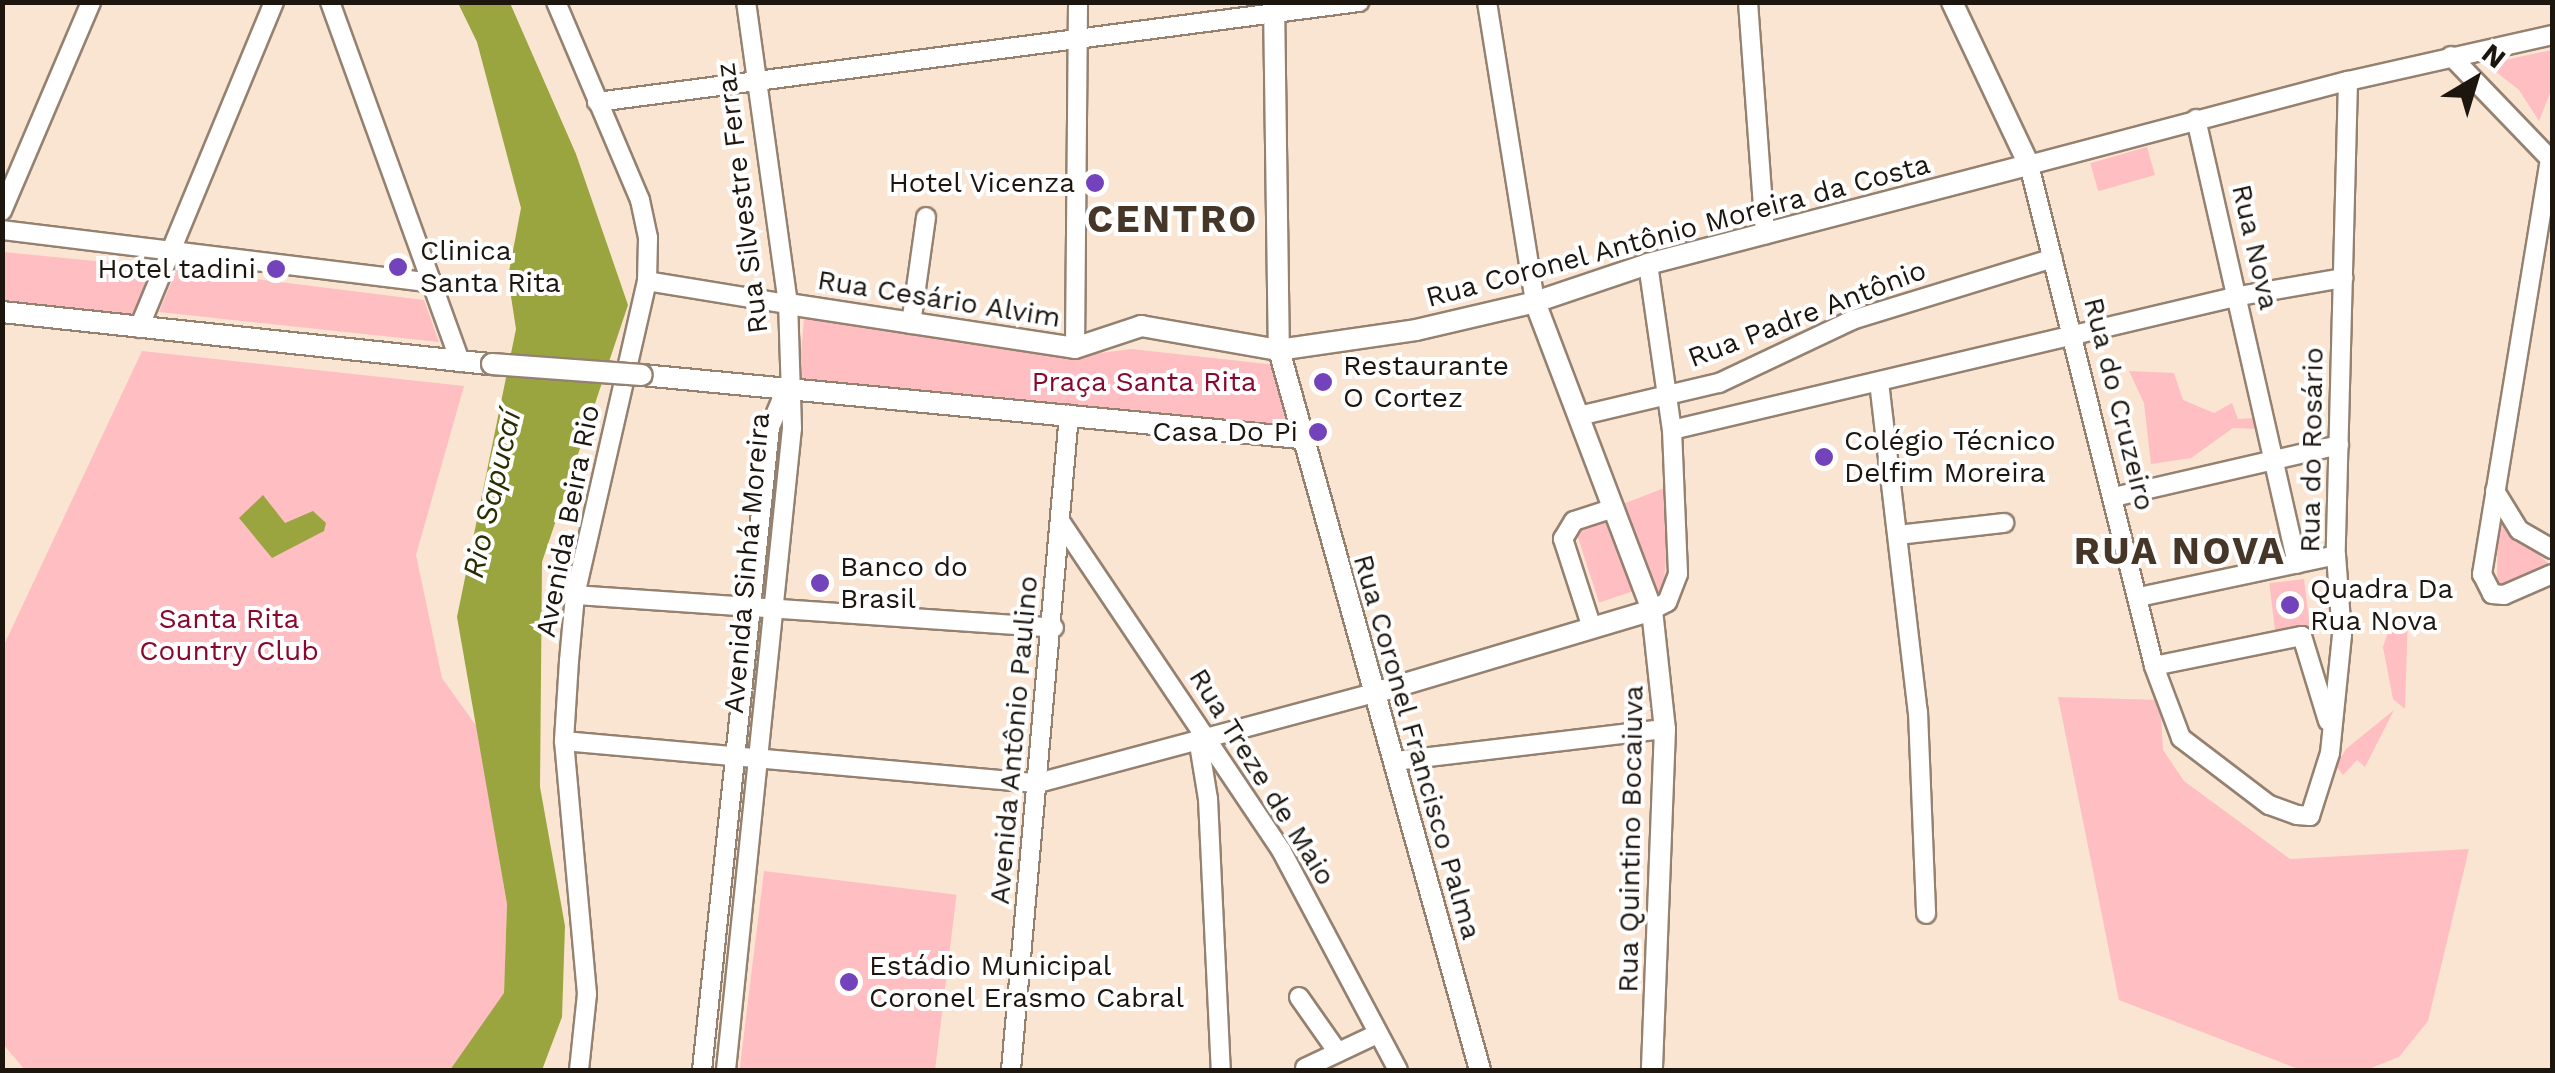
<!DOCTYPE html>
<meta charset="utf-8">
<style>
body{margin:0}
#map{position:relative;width:2555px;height:1073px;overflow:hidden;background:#fae5d3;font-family:"Work Sans",sans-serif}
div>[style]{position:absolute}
.green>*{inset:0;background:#febec2;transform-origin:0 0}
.water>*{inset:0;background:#9aa540}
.roads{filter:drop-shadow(2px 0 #948170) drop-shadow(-2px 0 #948170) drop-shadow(0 2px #948170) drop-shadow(0 -2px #948170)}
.minor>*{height:18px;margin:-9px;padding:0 9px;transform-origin:9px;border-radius:9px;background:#fff}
.major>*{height:20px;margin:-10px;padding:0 10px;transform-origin:10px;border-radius:10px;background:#fff}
.bridges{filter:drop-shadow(2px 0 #948170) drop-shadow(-2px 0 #948170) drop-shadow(0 2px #948170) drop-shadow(0 -2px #948170)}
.major-bridge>*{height:20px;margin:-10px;padding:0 10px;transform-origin:10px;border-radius:10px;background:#fff}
.dots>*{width:28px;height:28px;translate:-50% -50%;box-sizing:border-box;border:5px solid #fff;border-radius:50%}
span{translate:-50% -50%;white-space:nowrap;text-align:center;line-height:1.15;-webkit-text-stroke:8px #fff;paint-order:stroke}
.poi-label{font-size:28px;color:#1c160f}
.right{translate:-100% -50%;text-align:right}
.left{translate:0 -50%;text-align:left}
.street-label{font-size:28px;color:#1c160f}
.park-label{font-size:28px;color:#89082e}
.water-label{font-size:30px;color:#292d02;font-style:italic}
.district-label{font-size:38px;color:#463627;font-weight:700;letter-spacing:2.5px}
.frame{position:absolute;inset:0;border:5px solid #1c160f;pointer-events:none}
.north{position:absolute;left:2425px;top:30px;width:100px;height:100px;-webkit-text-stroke:8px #fff;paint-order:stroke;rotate:38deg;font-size:28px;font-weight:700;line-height:40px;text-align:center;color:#1c160f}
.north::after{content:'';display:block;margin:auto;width:35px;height:45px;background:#1c160f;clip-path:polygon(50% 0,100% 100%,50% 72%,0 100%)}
</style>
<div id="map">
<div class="green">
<div style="clip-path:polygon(2552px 50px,2552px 88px,2539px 121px,2519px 90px,2486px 64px)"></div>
<div style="left:2147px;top:147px;width:29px;height:59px;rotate:74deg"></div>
<div style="clip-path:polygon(3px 252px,157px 267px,135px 317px,3px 302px)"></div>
<div style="clip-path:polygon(177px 269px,424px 300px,439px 342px,159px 312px)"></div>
<div style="clip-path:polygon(804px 318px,1085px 355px,1131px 349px,1276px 365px,1287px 428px,799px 380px)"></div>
<div style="clip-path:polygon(142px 351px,464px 386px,416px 555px,442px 678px,477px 727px,507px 904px,504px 994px,450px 1070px,25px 1070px,3px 1044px,3px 647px)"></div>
<div style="clip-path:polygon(2129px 371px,2174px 373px,2183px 400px,2214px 413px,2232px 403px,2238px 419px,2254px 418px,2258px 429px,2233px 428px,2191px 458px,2151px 464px,2144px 403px)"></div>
<div style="clip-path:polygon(1672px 485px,1663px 594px,1659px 595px,1623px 504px)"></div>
<div style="clip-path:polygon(2498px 518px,2552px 567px,2497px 587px)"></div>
<div style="left:1613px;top:519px;width:75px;height:39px;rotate:72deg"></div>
<div style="left:2304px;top:579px;width:48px;height:35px;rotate:83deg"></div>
<div style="clip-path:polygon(2394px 614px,2408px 614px,2405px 709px,2393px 699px,2383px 647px)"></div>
<div style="clip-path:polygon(2058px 697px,2160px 700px,2163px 750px,2184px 781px,2290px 859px,2469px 849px,2428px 1021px,2399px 1057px,2366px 1070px,2301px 1070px,2119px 1000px)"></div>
<div style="clip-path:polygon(2394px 710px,2365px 767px,2357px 760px,2343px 775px,2336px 766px,2346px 749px)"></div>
<div style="left:764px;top:871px;width:194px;height:200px;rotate:7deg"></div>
</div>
<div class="water">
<div style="clip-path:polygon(458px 3px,510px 3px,576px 154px,628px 305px,542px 562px,540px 787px,565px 926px,562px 1017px,542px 1070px,450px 1070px,504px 993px,507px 904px,457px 617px,516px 329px,508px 277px,521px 208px,477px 42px)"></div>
<div style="clip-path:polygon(263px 495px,285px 523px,313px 511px,326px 523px,324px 531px,272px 558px,239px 518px)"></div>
</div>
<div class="roads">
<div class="minor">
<div style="left:330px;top:2px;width:383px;rotate:70.1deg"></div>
<div style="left:556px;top:2px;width:215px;rotate:67deg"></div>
<div style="left:640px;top:200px;width:39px;rotate:78deg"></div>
<div style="left:648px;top:238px;width:43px;rotate:91.3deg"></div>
<div style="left:647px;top:281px;width:322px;rotate:102.9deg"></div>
<div style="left:575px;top:595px;width:66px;rotate:95.2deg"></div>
<div style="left:569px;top:661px;width:80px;rotate:93.6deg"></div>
<div style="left:564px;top:741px;width:254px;rotate:84.8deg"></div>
<div style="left:587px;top:994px;width:76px;rotate:96deg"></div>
<div style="left:1487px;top:2px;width:304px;rotate:80.9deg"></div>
<div style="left:1748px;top:2px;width:233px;rotate:85.8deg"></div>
<div style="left:2451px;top:56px;width:143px;rotate:46.1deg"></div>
<div style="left:2550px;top:159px;width:421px;rotate:99.3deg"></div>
<div style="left:2482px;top:574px;width:22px;rotate:63deg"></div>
<div style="left:2492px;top:594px;width:12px;rotate:5deg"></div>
<div style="left:2504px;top:595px;width:52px;rotate:-23.6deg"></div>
<div style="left:2348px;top:81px;width:474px;rotate:91.5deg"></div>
<div style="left:2336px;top:555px;width:80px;rotate:85.7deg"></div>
<div style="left:2342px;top:635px;width:119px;rotate:95.8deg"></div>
<div style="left:2330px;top:753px;width:66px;rotate:107.6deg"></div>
<div style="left:2310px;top:816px;width:13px;rotate:-176deg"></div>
<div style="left:2297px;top:815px;width:30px;rotate:-160deg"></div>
<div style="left:2269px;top:805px;width:111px;rotate:-142.7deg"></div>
<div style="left:2181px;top:738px;width:77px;rotate:-110.6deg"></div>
<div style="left:2154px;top:666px;width:516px;rotate:-104.01deg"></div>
<div style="left:2029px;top:165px;width:330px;rotate:-14.8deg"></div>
<div style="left:2348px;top:81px;width:209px;rotate:-12.7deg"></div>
<div style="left:597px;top:102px;width:769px;rotate:-7.48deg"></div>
<div style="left:2196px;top:119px;width:456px;rotate:77.2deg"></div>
<div style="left:2px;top:211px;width:227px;rotate:-66.9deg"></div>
<div style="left:2px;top:230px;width:429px;rotate:7deg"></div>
<div style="left:1648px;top:264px;width:168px;rotate:81.8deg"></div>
<div style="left:1672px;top:430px;width:144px;rotate:87.6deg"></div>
<div style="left:1678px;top:574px;width:30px;rotate:111deg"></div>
<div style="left:1667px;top:602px;width:17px;rotate:152deg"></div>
<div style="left:647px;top:281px;width:143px;rotate:9.3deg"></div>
<div style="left:911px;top:324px;width:108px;rotate:-82deg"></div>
<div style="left:139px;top:328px;width:353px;rotate:-67.5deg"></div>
<div style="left:1075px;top:348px;width:346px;rotate:-89.5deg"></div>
<div style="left:1879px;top:382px;width:332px;rotate:83.3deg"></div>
<div style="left:1918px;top:712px;width:202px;rotate:87.7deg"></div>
<div style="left:1579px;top:416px;width:144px;rotate:-13.3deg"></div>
<div style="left:1719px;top:383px;width:147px;rotate:-25.3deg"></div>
<div style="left:1852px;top:320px;width:210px;rotate:-17.1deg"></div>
<div style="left:1672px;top:430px;width:583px;rotate:-13.3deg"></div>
<div style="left:2239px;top:296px;width:106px;rotate:-9.8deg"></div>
<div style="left:2495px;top:491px;width:46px;rotate:58.4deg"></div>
<div style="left:2519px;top:530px;width:38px;rotate:30deg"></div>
<div style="left:2114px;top:497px;width:231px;rotate:-13deg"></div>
<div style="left:1062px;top:524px;width:393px;rotate:56.1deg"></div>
<div style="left:1281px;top:850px;width:249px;rotate:62deg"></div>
<div style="left:1898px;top:535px;width:107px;rotate:-6.5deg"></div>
<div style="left:575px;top:595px;width:480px;rotate:3.9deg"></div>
<div style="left:2139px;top:597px;width:201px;rotate:-12deg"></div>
<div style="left:1592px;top:628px;width:94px;rotate:-108deg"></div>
<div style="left:1563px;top:539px;width:21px;rotate:-59deg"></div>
<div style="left:1574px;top:521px;width:42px;rotate:-18deg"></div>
<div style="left:2154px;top:666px;width:151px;rotate:-11.5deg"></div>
<div style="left:2302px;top:636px;width:89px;rotate:73deg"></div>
<div style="left:564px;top:741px;width:476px;rotate:5.1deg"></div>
<div style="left:1038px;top:783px;width:345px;rotate:-15deg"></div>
<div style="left:1199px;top:744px;width:56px;rotate:80.7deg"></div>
<div style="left:1208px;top:799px;width:271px;rotate:87.3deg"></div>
<div style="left:1395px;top:761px;width:272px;rotate:-6.8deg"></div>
<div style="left:1299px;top:997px;width:66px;rotate:54.9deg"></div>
<div style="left:1305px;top:1068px;width:80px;rotate:-25.3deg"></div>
<div style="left:702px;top:1070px;width:647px;rotate:-83.96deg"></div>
<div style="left:770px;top:427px;width:41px;rotate:-67.2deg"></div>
<div style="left:726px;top:1070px;width:645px;rotate:-84.13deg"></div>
<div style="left:792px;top:428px;width:124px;rotate:-91.8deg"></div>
<div style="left:788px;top:304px;width:305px;rotate:-97.9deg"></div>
<div style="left:1011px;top:1070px;width:658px;rotate:-84.94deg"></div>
</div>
<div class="major">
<div style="left:1274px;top:2px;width:348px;rotate:89.2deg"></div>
<div style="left:1279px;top:350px;width:748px;rotate:74.4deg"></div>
<div style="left:1535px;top:302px;width:329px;rotate:69.2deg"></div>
<div style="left:1652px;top:610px;width:120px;rotate:83.8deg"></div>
<div style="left:1665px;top:729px;width:341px;rotate:92.2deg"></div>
<div style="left:788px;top:304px;width:290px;rotate:8.7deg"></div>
<div style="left:1075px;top:348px;width:70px;rotate:-18.4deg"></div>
<div style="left:1141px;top:326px;width:140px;rotate:9.9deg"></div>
<div style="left:1279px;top:350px;width:138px;rotate:-8.3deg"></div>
<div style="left:1416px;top:330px;width:122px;rotate:-13.2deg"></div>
<div style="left:1535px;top:302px;width:119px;rotate:-18.6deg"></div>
<div style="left:1648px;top:264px;width:394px;rotate:-14.6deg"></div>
<div style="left:2029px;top:165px;width:180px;rotate:-115.3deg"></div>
<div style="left:2px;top:312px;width:493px;rotate:6.1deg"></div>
<div style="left:642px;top:375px;width:661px;rotate:5.47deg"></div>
<div style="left:1371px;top:694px;width:293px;rotate:-16.6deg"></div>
</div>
</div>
<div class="bridges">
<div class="major-bridge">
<div style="left:492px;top:364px;width:150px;rotate:4.2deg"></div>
</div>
</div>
<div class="dots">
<div style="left:1095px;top:183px;background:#7343bb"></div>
<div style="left:398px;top:267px;background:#7343bb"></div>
<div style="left:276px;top:269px;background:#7343bb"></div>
<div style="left:1323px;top:382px;background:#7343bb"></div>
<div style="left:1318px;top:432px;background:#7343bb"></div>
<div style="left:1824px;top:457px;background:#7343bb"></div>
<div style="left:820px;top:583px;background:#7343bb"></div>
<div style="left:2290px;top:605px;background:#7343bb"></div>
<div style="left:849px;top:982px;background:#7343bb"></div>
</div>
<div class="poi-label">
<span class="right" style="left:1075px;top:183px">Hotel Vicenza</span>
<span class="left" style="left:420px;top:267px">Clinica<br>Santa Rita</span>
<span class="right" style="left:256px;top:269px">Hotel tadini</span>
<span class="left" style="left:1343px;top:382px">Restaurante<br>O Cortez</span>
<span class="right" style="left:1298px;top:432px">Casa Do Pi</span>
<span class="left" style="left:1844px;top:457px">Colégio Técnico<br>Delfim Moreira</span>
<span class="left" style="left:840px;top:583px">Banco do<br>Brasil</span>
<span class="left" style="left:2310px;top:605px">Quadra Da<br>Rua Nova</span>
<span class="left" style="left:869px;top:982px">Estádio Municipal<br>Coronel Erasmo Cabral</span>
</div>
<div class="street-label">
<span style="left:742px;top:198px;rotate:-97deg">Rua Silvestre Ferraz</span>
<span style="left:1678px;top:231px;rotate:-15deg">Rua Coronel Antônio Moreira da Costa</span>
<span style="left:2255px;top:247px;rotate:77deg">Rua Nova</span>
<span style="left:939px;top:299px;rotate:9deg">Rua Cesário Alvim</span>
<span style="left:1807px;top:314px;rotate:-21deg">Rua Padre Antônio</span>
<span style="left:2119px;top:404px;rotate:76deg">Rua do Cruzeiro</span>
<span style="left:2312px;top:450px;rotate:-89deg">Rua do Rosário</span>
<span style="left:568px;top:521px;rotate:-79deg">Avenida Beira Rio</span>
<span style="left:747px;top:563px;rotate:-85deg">Avenida Sinhá Moreira</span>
<span style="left:1014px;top:740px;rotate:-85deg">Avenida Antônio Paulino</span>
<span style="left:1417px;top:747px;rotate:74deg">Rua Coronel Francisco Palma</span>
<span style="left:1262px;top:777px;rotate:58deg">Rua Treze de Maio</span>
<span style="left:1631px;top:839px;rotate:-89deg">Rua Quintino Bocaiuva</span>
</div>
<div class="park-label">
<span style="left:1144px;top:382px">Praça Santa Rita</span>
<span style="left:229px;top:635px">Santa Rita<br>Country Club</span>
</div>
<div class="water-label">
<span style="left:492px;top:494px;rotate:-77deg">Rio Sapucaí</span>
</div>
<div class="district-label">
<span style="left:1173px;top:220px">CENTRO</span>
<span style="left:2180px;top:552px">RUA NOVA</span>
</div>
<div class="frame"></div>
<div class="north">N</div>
</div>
